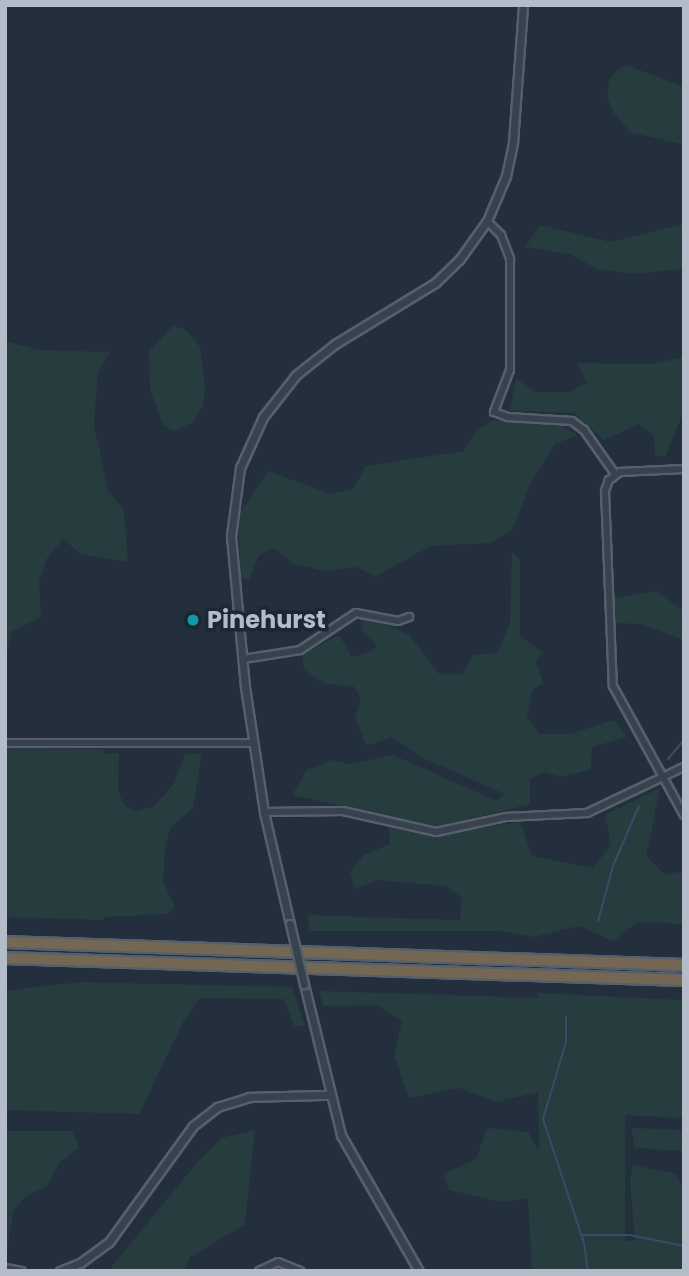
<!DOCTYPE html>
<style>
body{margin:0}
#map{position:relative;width:689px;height:1276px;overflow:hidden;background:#242f3e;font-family:Poppins,sans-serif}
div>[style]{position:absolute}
.green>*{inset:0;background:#263c3f}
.stream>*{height:2px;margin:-1px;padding:0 1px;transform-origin:1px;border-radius:1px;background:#394c67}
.roads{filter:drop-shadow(2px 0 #565f6c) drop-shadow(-2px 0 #565f6c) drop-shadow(0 2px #565f6c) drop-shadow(0 -2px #565f6c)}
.minor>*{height:6px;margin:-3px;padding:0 3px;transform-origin:3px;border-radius:3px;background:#38414e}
.tertiary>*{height:7px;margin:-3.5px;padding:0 3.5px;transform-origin:3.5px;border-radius:3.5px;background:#38414e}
.motorway>*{height:10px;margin:-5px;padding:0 5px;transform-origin:5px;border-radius:5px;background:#746855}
.bridges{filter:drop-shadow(2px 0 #565f6c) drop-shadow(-2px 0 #565f6c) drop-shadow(0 2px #565f6c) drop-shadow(0 -2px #565f6c)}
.tertiary-bridge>*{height:7px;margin:-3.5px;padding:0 3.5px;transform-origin:3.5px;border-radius:3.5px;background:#38414e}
.dots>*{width:19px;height:19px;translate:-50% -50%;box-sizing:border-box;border:4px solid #1d2633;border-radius:50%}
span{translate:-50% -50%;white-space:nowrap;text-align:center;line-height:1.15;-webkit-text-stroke:7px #1d2633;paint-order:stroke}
.poi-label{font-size:24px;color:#b4bcc9;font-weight:700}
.left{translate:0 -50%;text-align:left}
.frame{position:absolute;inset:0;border:7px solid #b4bcc9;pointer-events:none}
</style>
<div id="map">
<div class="green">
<div style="clip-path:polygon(629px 66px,684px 87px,684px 145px,630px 132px,613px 112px,607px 97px,609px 80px,619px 68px)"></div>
<div style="clip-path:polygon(684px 224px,684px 269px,632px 274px,597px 269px,570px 254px,525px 247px,540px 225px,610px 242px)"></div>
<div style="clip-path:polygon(173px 326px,186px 330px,200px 347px,205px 386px,203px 405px,193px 422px,174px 431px,163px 425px,150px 389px,149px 351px)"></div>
<div style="clip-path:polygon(5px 341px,39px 350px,110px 352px,98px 372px,94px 425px,108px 491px,124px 510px,128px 562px,81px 554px,63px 539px,47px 558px,39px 582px,41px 617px,11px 632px,5px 662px)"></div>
<div style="clip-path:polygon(684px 357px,684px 411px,665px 457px,655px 456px,654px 435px,639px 424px,604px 440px,574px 413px,510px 411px,516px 378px,536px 392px,569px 392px,587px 383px,577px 363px,653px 364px)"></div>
<div style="clip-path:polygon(493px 420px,562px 426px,577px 435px,555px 444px,531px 482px,512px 530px,490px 543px,430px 546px,375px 577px,357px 567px,325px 571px,294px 564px,274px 548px,259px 555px,249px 579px,240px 578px,238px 516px,268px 471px,331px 494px,353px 489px,366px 466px,464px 451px,476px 431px)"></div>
<div style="clip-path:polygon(512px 552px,520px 560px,520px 636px,542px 652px,536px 662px,543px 683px,532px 690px,527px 718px,540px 734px,570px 734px,614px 720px,627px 737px,592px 747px,591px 769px,562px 777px,544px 772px,530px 779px,530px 804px,437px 827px,292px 795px,307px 770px,333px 760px,350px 764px,393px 755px,497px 801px,505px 794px,425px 759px,392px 737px,367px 746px,355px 719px,361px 698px,353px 686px,325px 684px,304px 669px,302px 655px,339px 635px,352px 657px,370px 652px,377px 646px,363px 632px,360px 619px,380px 621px,409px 635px,439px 674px,462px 675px,473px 655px,497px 653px,510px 624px)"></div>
<div style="clip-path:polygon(656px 591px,684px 611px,684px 640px,641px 624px,614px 623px,614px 598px)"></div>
<div style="clip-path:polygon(5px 748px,103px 749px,103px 754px,119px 753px,118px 791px,124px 805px,137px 811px,154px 806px,174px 784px,185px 754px,202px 754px,193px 808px,170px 828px,165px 850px,163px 882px,175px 907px,167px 914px,104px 917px,104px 920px,5px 917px)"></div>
<div style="clip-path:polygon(660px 788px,646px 856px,665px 875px,684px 871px,684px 924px,637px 922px,614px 941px,579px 926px,533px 937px,502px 931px,309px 931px,308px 915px,460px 920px,462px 898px,446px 886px,377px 880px,355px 889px,350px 872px,364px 855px,390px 844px,389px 825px,431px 836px,520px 822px,532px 856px,593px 868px,611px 845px,605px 815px)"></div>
<div style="clip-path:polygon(80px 982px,292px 987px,305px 1026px,294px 1026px,284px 999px,200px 998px,184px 1020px,139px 1114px,5px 1110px,5px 991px)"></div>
<div style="clip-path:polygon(319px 991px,538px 998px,538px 993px,684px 1000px,684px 1118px,625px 1115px,625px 1241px,635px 1241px,630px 1181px,633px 1165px,676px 1174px,684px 1192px,684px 1271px,532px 1271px,528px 1198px,502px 1202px,449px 1190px,444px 1174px,476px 1159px,487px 1128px,528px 1132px,539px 1152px,538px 1092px,496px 1102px,459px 1088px,409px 1098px,394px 1055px,402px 1021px,377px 1005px,323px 1006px)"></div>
<div style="clip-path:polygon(631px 1128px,683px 1130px,684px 1151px,635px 1148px)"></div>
<div style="clip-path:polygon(255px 1130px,245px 1224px,190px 1257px,184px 1271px,108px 1271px,200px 1159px,222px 1138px)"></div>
<div style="clip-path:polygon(5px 1131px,72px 1131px,79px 1147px,59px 1163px,47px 1186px,25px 1197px,13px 1211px,7px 1252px)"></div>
</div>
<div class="stream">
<div style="left:668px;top:759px;width:25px;rotate:-50deg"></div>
<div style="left:598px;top:921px;width:57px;rotate:-74.7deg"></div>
<div style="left:613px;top:866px;width:65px;rotate:-66.6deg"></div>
<div style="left:566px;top:1017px;width:25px;rotate:90deg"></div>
<div style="left:566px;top:1042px;width:80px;rotate:106.6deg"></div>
<div style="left:543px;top:1119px;width:131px;rotate:71.7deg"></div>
<div style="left:584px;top:1243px;width:28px;rotate:82deg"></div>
<div style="left:582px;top:1235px;width:48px"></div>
<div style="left:630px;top:1235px;width:55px;rotate:11.5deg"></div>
</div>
<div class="roads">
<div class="minor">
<div style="left:487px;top:221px;width:20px;rotate:45deg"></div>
<div style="left:501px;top:235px;width:26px;rotate:69deg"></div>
<div style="left:510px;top:259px;width:111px;rotate:90deg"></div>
<div style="left:510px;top:370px;width:45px;rotate:110.9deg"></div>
<div style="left:494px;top:412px;width:15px;rotate:20deg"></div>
<div style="left:508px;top:417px;width:64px;rotate:3.6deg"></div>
<div style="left:572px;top:421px;width:15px;rotate:37deg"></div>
<div style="left:584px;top:430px;width:54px;rotate:54.8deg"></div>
<div style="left:684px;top:469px;width:64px;rotate:177.3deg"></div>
<div style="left:620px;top:472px;width:14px;rotate:144deg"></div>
<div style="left:609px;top:480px;width:12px;rotate:110deg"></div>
<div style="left:605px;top:491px;width:195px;rotate:87.7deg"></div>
<div style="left:613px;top:686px;width:147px;rotate:61.2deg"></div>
<div style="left:243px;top:659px;width:58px;rotate:-9deg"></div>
<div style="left:300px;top:650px;width:67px;rotate:-33.5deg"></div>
<div style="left:356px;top:613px;width:43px;rotate:10.8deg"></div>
<div style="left:398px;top:621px;width:12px;rotate:-20deg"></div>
<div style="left:5px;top:743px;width:247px"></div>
<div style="left:264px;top:812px;width:79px;rotate:-0.7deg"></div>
<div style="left:343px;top:811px;width:95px;rotate:12.7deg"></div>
<div style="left:436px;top:832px;width:72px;rotate:-12.1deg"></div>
<div style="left:506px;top:817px;width:81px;rotate:-2.8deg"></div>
<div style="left:587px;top:813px;width:107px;rotate:-25.4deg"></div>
<div style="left:259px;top:1271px;width:21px;rotate:-25deg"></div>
<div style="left:278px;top:1262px;width:24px;rotate:22deg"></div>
</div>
<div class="tertiary">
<div style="left:290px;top:924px;width:115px;rotate:-103.1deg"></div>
<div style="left:264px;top:812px;width:126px;rotate:-98.6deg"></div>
<div style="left:245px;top:687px;width:152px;rotate:-95.3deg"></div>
<div style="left:231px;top:536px;width:69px;rotate:-82.5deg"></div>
<div style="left:240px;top:468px;width:56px;rotate:-65.7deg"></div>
<div style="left:263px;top:417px;width:53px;rotate:-51.8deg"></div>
<div style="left:296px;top:375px;width:50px;rotate:-38.5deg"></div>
<div style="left:335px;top:344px;width:117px;rotate:-31.4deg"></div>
<div style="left:435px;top:283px;width:33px;rotate:-44deg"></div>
<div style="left:459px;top:260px;width:48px;rotate:-54.3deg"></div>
<div style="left:487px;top:221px;width:49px;rotate:-67.1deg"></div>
<div style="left:506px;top:176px;width:35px;rotate:-78deg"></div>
<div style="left:513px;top:142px;width:137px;rotate:-85.8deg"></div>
<div style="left:304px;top:984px;width:155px;rotate:76.2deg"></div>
<div style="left:341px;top:1135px;width:157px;rotate:60.2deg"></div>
<div style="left:5px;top:1268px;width:16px;rotate:11deg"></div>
<div style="left:60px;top:1271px;width:22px;rotate:-22deg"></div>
<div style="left:80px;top:1263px;width:36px;rotate:-36deg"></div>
<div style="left:109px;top:1242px;width:143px;rotate:-54.1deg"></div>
<div style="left:193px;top:1126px;width:31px;rotate:-38deg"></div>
<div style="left:217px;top:1107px;width:34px;rotate:-17deg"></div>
<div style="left:249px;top:1097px;width:79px;rotate:-1.5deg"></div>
</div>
<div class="motorway">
<div style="left:5px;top:942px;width:679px;rotate:1.94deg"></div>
<div style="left:5px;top:958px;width:679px;rotate:1.86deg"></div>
</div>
</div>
<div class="bridges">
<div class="tertiary-bridge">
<div style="left:290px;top:924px;width:62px;rotate:76.9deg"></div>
</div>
</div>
<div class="dots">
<div style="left:193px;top:620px;background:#0f9aa8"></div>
</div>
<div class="poi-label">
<span class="left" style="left:207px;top:620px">Pinehurst</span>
</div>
<div class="frame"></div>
</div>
